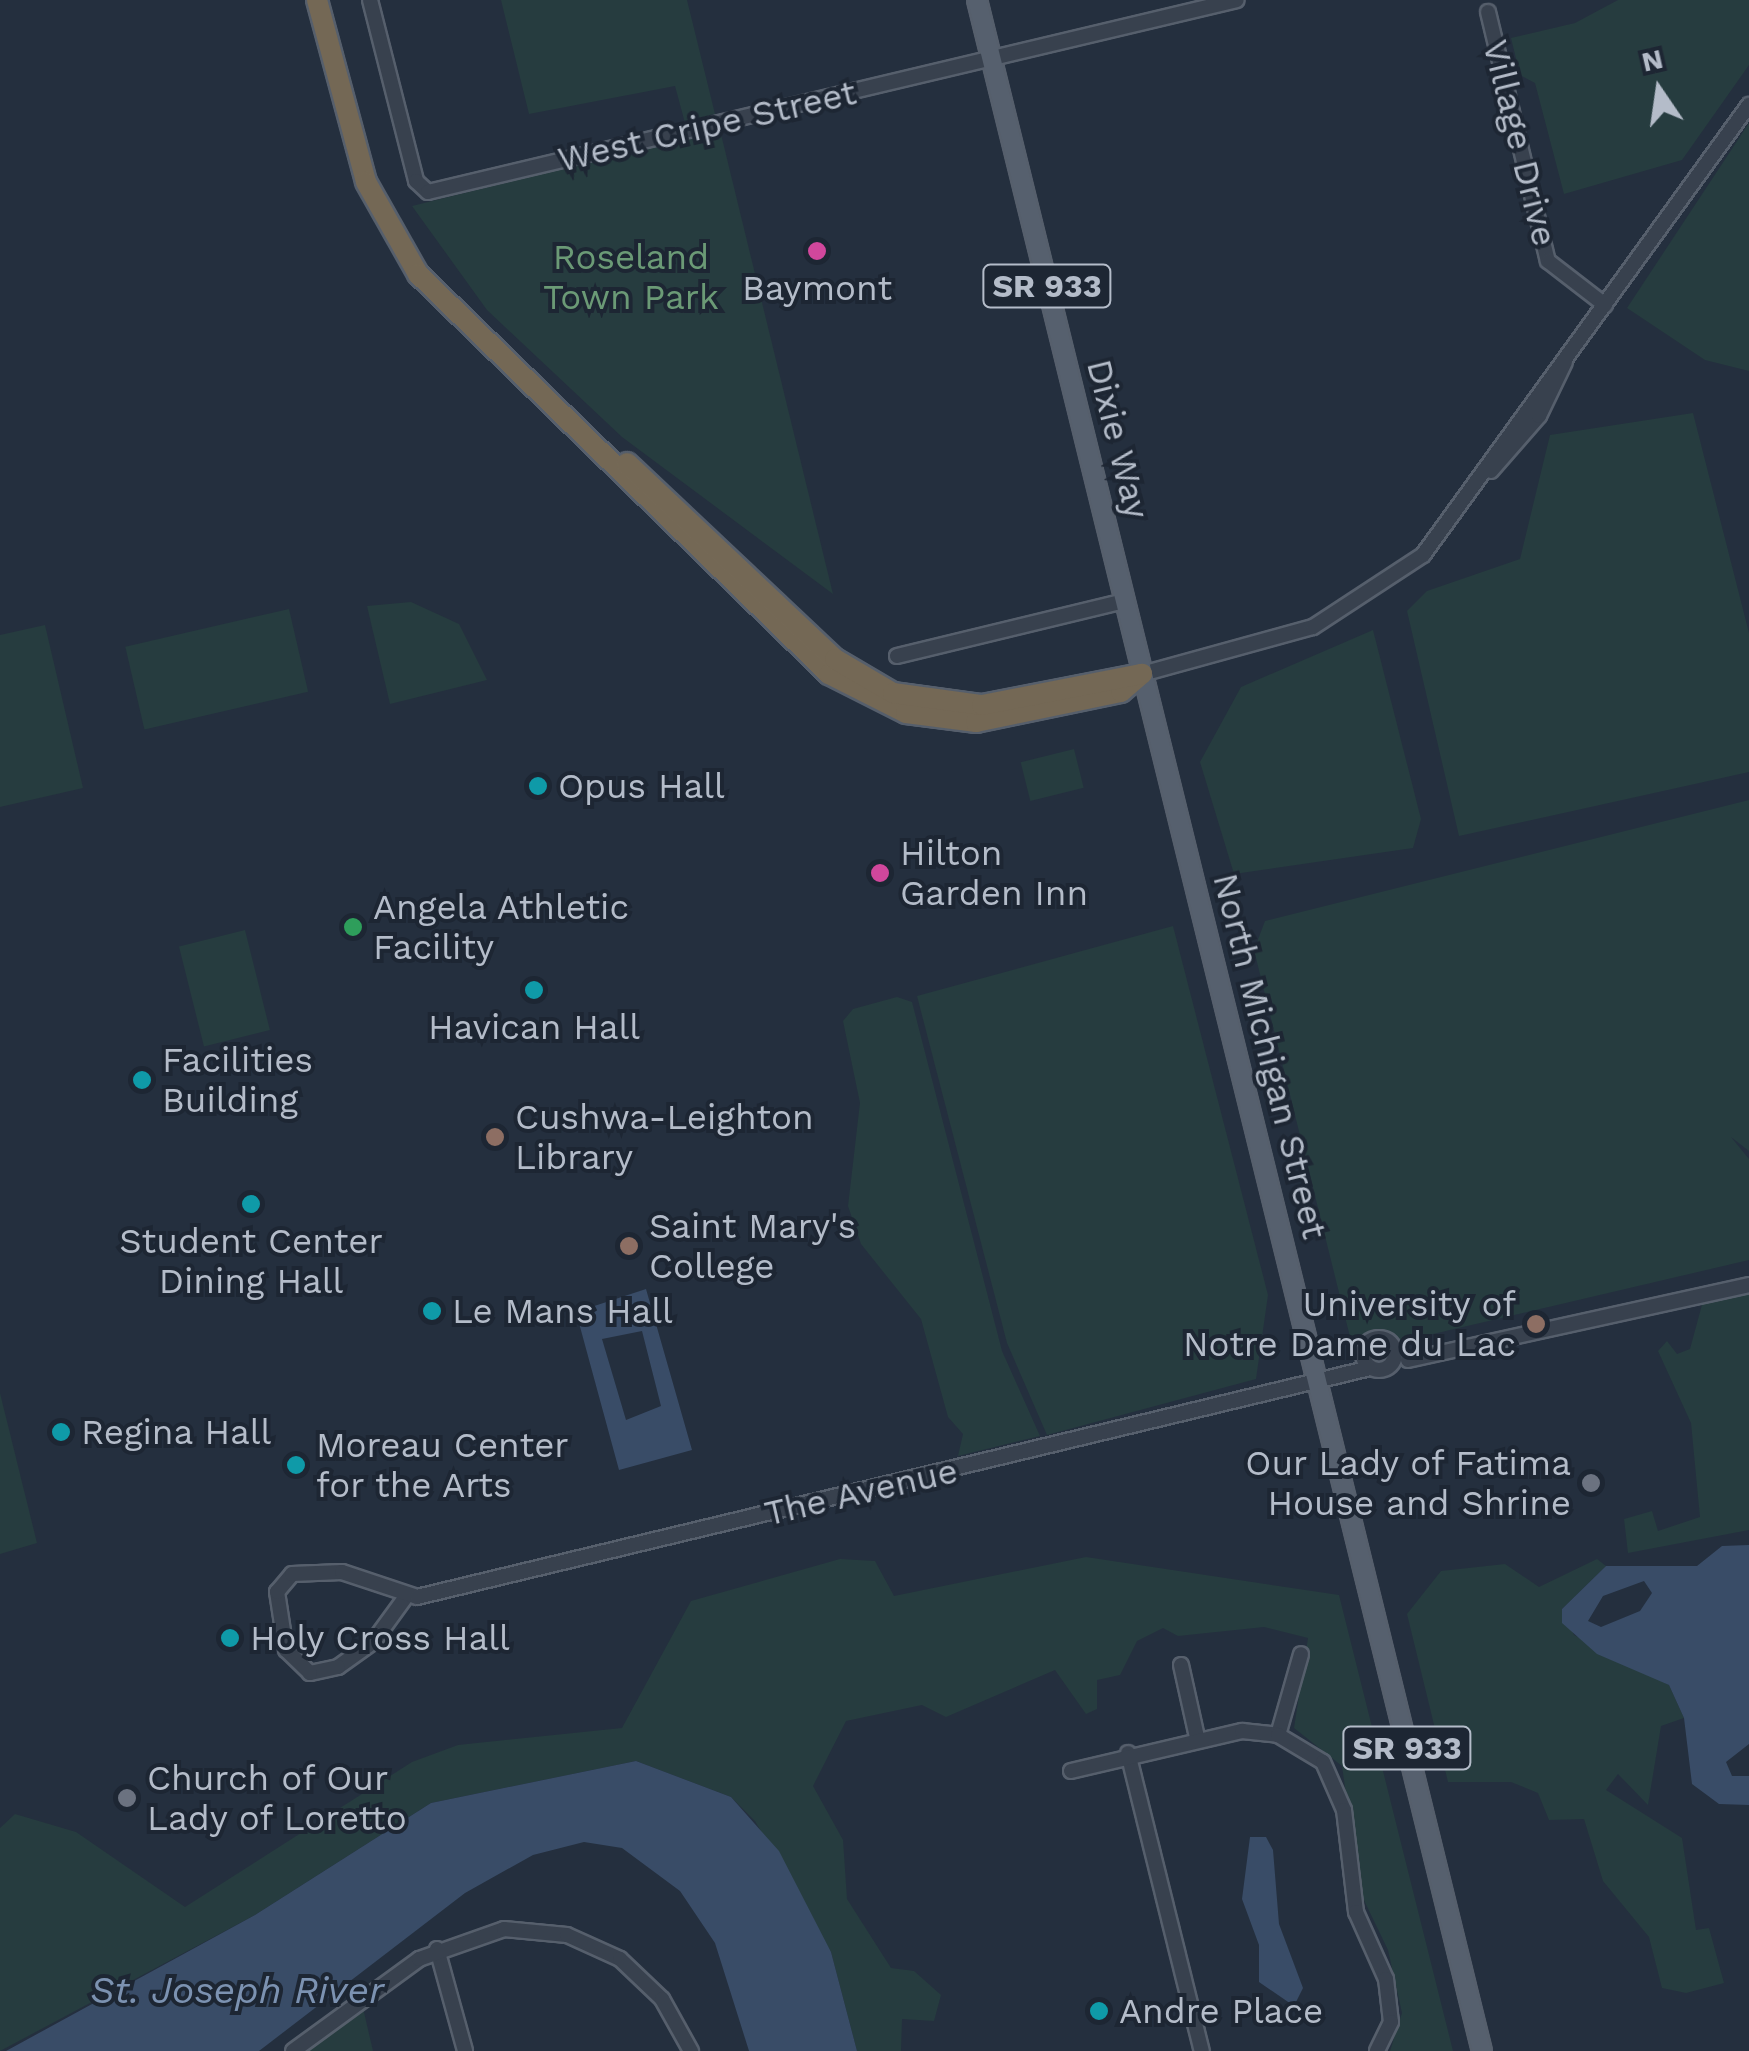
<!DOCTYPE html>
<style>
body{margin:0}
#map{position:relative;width:1749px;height:2051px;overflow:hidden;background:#242f3e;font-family:"Work Sans",sans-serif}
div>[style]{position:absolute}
.green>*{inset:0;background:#263c3f;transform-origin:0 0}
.water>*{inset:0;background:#394c67}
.roads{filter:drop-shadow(2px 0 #565f6c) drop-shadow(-2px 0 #565f6c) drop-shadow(0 2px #565f6c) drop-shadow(0 -2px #565f6c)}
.minor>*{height:14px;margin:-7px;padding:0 7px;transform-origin:7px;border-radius:7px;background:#38414e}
.minor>.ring{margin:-7px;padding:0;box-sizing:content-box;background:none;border:14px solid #38414e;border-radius:50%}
.major>*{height:18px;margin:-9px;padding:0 9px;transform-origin:9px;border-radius:9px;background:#56606e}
.highway>*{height:20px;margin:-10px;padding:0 10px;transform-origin:10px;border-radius:10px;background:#746855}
.dots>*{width:28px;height:28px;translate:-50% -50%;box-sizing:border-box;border:5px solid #1d2633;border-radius:50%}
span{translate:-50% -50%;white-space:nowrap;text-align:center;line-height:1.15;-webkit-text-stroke:8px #1d2633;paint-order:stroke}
.shield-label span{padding:2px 8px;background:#1d2633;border:2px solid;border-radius:8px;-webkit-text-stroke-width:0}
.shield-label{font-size:32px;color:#b4bcc9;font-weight:700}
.street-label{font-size:35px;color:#b4bcc9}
.park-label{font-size:35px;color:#6b9a76}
.poi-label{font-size:35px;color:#b4bcc9}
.left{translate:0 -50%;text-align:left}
.right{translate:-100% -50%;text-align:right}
.water-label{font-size:38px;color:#7c92b1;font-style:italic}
.north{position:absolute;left:1609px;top:40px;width:100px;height:100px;-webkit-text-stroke:8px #1d2633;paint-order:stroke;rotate:347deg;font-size:28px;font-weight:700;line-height:40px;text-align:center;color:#b4bcc9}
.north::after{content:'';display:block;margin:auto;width:35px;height:45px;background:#b4bcc9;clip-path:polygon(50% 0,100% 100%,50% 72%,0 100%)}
</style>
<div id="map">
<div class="green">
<div style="clip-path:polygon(501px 0,687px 0,715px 114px,685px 123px,675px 86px,529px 114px)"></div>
<div style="clip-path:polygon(1618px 0,1749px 0,1749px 65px,1682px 160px,1564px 194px,1535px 83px,1520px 75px,1511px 38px,1575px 23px)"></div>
<div style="clip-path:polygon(1749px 123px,1749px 371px,1705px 360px,1627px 308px)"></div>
<div style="clip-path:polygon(720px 130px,833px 594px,622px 437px,487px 310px,412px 206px)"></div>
<div style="clip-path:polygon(1693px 413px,1749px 633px,1749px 772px,1459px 836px,1407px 611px,1427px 591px,1520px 559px,1550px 435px)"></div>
<div style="clip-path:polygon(411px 602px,459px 624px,487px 680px,390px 704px,367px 606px)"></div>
<div style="left:289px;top:609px;width:85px;height:168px;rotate:77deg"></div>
<div style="clip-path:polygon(45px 625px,83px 788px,0 807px,0 635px)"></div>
<div style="clip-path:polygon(1373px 630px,1421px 819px,1413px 848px,1234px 874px,1200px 762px,1241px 687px)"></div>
<div style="left:1074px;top:749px;width:40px;height:55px;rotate:76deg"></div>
<div style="clip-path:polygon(1749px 800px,1749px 1151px,1731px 1137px,1749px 1159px,1749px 1260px,1403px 1341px,1379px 1329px,1353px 1349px,1254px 950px,1265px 921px)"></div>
<div style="clip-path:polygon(1173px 926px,1268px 1295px,1256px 1379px,1047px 1435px,1007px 1343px,917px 996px)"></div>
<div style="left:245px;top:930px;width:103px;height:68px;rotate:76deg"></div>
<div style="clip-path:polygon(897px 997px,912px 1002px,1002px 1351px,1040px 1436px,958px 1456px,963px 1434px,948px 1417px,921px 1319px,861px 1244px,848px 1206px,860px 1103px,843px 1021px,853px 1009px)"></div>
<div style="clip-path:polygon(1749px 1290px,1749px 1530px,1628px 1553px,1624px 1519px,1652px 1511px,1658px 1531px,1700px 1517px,1691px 1423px,1658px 1351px,1667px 1341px,1677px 1354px,1690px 1349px,1703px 1301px)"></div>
<div style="clip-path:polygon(0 1393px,37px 1543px,0 1554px)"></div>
<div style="clip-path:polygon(1086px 1557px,1339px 1595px,1453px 2051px,1390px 2051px,1402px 2013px,1388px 1950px,1360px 1892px,1342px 1766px,1294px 1728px,1308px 1638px,1264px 1627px,1178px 1636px,1163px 1628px,1137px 1641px,1120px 1675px,1097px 1680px,1097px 1709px,1086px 1714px,1055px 1670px,946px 1717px,922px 1705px,846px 1721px,813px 1786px,843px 1840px,847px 1899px,891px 1968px,914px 1971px,941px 1995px,934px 2021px,902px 2019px,901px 2051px,857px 2051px,831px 1952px,755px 1821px,731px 1797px,636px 1761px,431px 1803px,255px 1915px,0 2051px,0 1828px,15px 1814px,76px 1832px,185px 1907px,412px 1762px,458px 1745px,622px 1728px,691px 1601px,840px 1559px,875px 1561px,894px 1596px)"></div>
<div style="clip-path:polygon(1597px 1559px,1606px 1566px,1562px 1609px,1574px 1635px,1669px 1685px,1684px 1718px,1661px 1726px,1648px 1805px,1618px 1774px,1606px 1790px,1682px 1838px,1696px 1930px,1709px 1928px,1724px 1983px,1686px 1993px,1662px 1988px,1649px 1937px,1603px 1881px,1584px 1819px,1549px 1820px,1538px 1793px,1511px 1782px,1448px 1782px,1407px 1614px,1441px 1571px,1505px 1564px,1539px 1587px)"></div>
<div style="clip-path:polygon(363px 2008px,373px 2051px,304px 2051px)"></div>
</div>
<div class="water">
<div style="clip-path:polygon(evenodd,646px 1289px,692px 1450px,619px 1470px,576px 1312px,646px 1289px,642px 1331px,661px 1406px,626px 1420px,602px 1339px,642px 1331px)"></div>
<div style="clip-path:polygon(evenodd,1749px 1545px,1749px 1744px,1726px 1762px,1732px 1776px,1749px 1776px,1749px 1805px,1719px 1804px,1692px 1784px,1684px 1718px,1669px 1685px,1597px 1654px,1562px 1623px,1562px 1609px,1606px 1566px,1697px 1566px,1722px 1546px,1749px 1545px,1644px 1581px,1652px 1593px,1640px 1611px,1601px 1627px,1588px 1621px,1603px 1596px,1644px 1581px)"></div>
<div style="clip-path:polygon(636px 1761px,731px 1797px,779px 1851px,831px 1952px,857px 2051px,749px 2051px,715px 1943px,680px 1891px,622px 1848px,584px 1842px,533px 1855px,465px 1893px,259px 2051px,6px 2051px,255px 1915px,431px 1803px)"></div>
<div style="clip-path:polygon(1250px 1837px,1266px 1837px,1273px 1850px,1279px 1924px,1303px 1988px,1294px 2006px,1259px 1982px,1259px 1945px,1242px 1899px)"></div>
</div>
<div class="roads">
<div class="minor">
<div style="left:370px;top:0;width:187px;rotate:75.7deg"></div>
<div style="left:416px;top:181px;width:16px;rotate:43deg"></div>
<div style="left:428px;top:192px;width:831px;rotate:-13.35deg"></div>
<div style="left:1488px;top:12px;width:256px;rotate:76.5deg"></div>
<div style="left:1548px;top:261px;width:72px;rotate:37.7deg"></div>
<div style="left:1491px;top:471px;width:73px;rotate:-48.9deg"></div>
<div style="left:1539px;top:416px;width:60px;rotate:-64.3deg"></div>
<div style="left:897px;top:656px;width:234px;rotate:-13.6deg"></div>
<div style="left:1142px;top:674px;width:177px;rotate:-15.4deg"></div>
<div style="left:1313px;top:627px;width:131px;rotate:-33.2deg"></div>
<div style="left:1423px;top:555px;width:556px;rotate:-54.08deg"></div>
<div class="ring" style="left:1363px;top:1338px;width:18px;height:18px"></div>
<div style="left:1408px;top:1360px;width:349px;rotate:-12.4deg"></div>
<div style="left:405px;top:1598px;width:54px;rotate:126deg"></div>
<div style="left:373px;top:1642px;width:43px;rotate:144.5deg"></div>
<div style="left:338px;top:1667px;width:29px;rotate:168deg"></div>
<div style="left:310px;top:1673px;width:33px;rotate:-136deg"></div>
<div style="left:286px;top:1650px;width:59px;rotate:-98.8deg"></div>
<div style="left:277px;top:1592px;width:23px;rotate:-50deg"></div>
<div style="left:292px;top:1574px;width:50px;rotate:-2.3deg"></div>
<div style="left:342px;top:1572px;width:79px;rotate:18.4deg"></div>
<div style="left:417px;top:1597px;width:980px;rotate:-13.51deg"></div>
<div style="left:1181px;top:1665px;width:74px;rotate:77.5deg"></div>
<div style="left:1278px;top:1735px;width:84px;rotate:-74.1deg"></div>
<div style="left:1128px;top:1753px;width:307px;rotate:76.1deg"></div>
<div style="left:1071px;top:1771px;width:176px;rotate:-13.2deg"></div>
<div style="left:1242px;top:1731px;width:36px;rotate:6deg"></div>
<div style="left:1278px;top:1735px;width:52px;rotate:31deg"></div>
<div style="left:1323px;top:1762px;width:52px;rotate:66.4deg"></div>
<div style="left:1344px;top:1810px;width:103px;rotate:83.3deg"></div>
<div style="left:1356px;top:1912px;width:73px;rotate:65.9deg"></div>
<div style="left:1386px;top:1979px;width:43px;rotate:83.4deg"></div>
<div style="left:1391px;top:2022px;width:32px;rotate:116deg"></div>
<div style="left:437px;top:1949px;width:106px;rotate:74.6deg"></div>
<div style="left:293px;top:2051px;width:156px;rotate:-36.1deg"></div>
<div style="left:419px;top:1959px;width:90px;rotate:-19.4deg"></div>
<div style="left:504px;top:1929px;width:63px;rotate:5.4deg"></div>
<div style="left:567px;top:1935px;width:58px;rotate:24.4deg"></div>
<div style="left:620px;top:1959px;width:58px;rotate:43.6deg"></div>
<div style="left:662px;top:1999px;width:60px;rotate:60.9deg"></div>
</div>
<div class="major">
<div style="left:977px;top:0;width:2112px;rotate:76.17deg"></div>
</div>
<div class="highway">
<div style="left:317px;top:0;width:188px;rotate:74.9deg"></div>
<div style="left:366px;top:182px;width:106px;rotate:60.5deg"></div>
<div style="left:418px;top:274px;width:574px;rotate:44.22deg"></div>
<div style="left:829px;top:674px;width:86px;rotate:26.9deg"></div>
<div style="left:906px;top:713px;width:71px;rotate:7.3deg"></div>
<div style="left:976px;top:722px;width:148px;rotate:-11.7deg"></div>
<div style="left:1121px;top:692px;width:28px;rotate:-41deg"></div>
<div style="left:627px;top:463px;width:286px;rotate:43.3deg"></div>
<div style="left:835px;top:659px;width:67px;rotate:30.4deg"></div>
<div style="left:893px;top:693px;width:90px;rotate:7.7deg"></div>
<div style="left:982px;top:705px;width:163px;rotate:-11deg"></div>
</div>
</div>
<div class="dots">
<div style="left:817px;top:251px;background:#d1479c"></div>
<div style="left:538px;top:786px;background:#0f9aa8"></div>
<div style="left:880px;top:873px;background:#d1479c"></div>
<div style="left:353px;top:927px;background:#2e9e5b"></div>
<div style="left:534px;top:990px;background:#0f9aa8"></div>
<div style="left:142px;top:1080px;background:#0f9aa8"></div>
<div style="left:495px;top:1137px;background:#8d6e63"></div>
<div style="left:251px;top:1204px;background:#0f9aa8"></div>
<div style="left:629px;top:1246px;background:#8d6e63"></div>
<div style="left:432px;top:1311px;background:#0f9aa8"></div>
<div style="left:1536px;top:1324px;background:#8d6e63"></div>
<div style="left:61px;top:1432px;background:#0f9aa8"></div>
<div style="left:296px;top:1465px;background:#0f9aa8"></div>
<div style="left:1591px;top:1483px;background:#6b7280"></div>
<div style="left:230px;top:1638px;background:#0f9aa8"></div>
<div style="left:127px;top:1798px;background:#6b7280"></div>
<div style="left:1099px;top:2011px;background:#0f9aa8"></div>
</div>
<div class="shield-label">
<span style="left:1047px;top:286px">SR 933</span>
<span style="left:1407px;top:1748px">SR 933</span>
</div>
<div class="street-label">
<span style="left:707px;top:126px;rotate:-13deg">West Cripe Street</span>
<span style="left:1520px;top:143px;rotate:76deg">Village Drive</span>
<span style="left:1118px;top:439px;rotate:76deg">Dixie Way</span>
<span style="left:1270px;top:1056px;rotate:76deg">North Michigan Street</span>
<span style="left:861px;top:1492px;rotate:-13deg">The Avenue</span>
</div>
<div class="park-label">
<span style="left:631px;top:277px">Roseland<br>Town Park</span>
</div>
<div class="poi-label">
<span style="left:817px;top:288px">Baymont</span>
<span class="left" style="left:558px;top:786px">Opus Hall</span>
<span class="left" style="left:900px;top:873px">Hilton<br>Garden Inn</span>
<span class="left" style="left:373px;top:927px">Angela Athletic<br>Facility</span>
<span style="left:534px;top:1027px">Havican Hall</span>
<span class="left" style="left:162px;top:1080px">Facilities<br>Building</span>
<span class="left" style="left:515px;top:1137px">Cushwa-Leighton<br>Library</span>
<span class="left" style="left:649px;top:1246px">Saint Mary's<br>College</span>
<span style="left:251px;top:1261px">Student Center<br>Dining Hall</span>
<span class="right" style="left:1516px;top:1324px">University of<br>Notre Dame du Lac</span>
<span class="left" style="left:452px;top:1311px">Le Mans Hall</span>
<span class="left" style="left:81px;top:1432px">Regina Hall</span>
<span class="left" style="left:316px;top:1465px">Moreau Center<br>for the Arts</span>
<span class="right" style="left:1571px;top:1483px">Our Lady of Fatima<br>House and Shrine</span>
<span class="left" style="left:250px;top:1638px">Holy Cross Hall</span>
<span class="left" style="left:147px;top:1798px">Church of Our<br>Lady of Loretto</span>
<span class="left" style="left:1119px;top:2011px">Andre Place</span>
</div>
<div class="water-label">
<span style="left:237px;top:1991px">St. Joseph River</span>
</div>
<div class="north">N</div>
</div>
